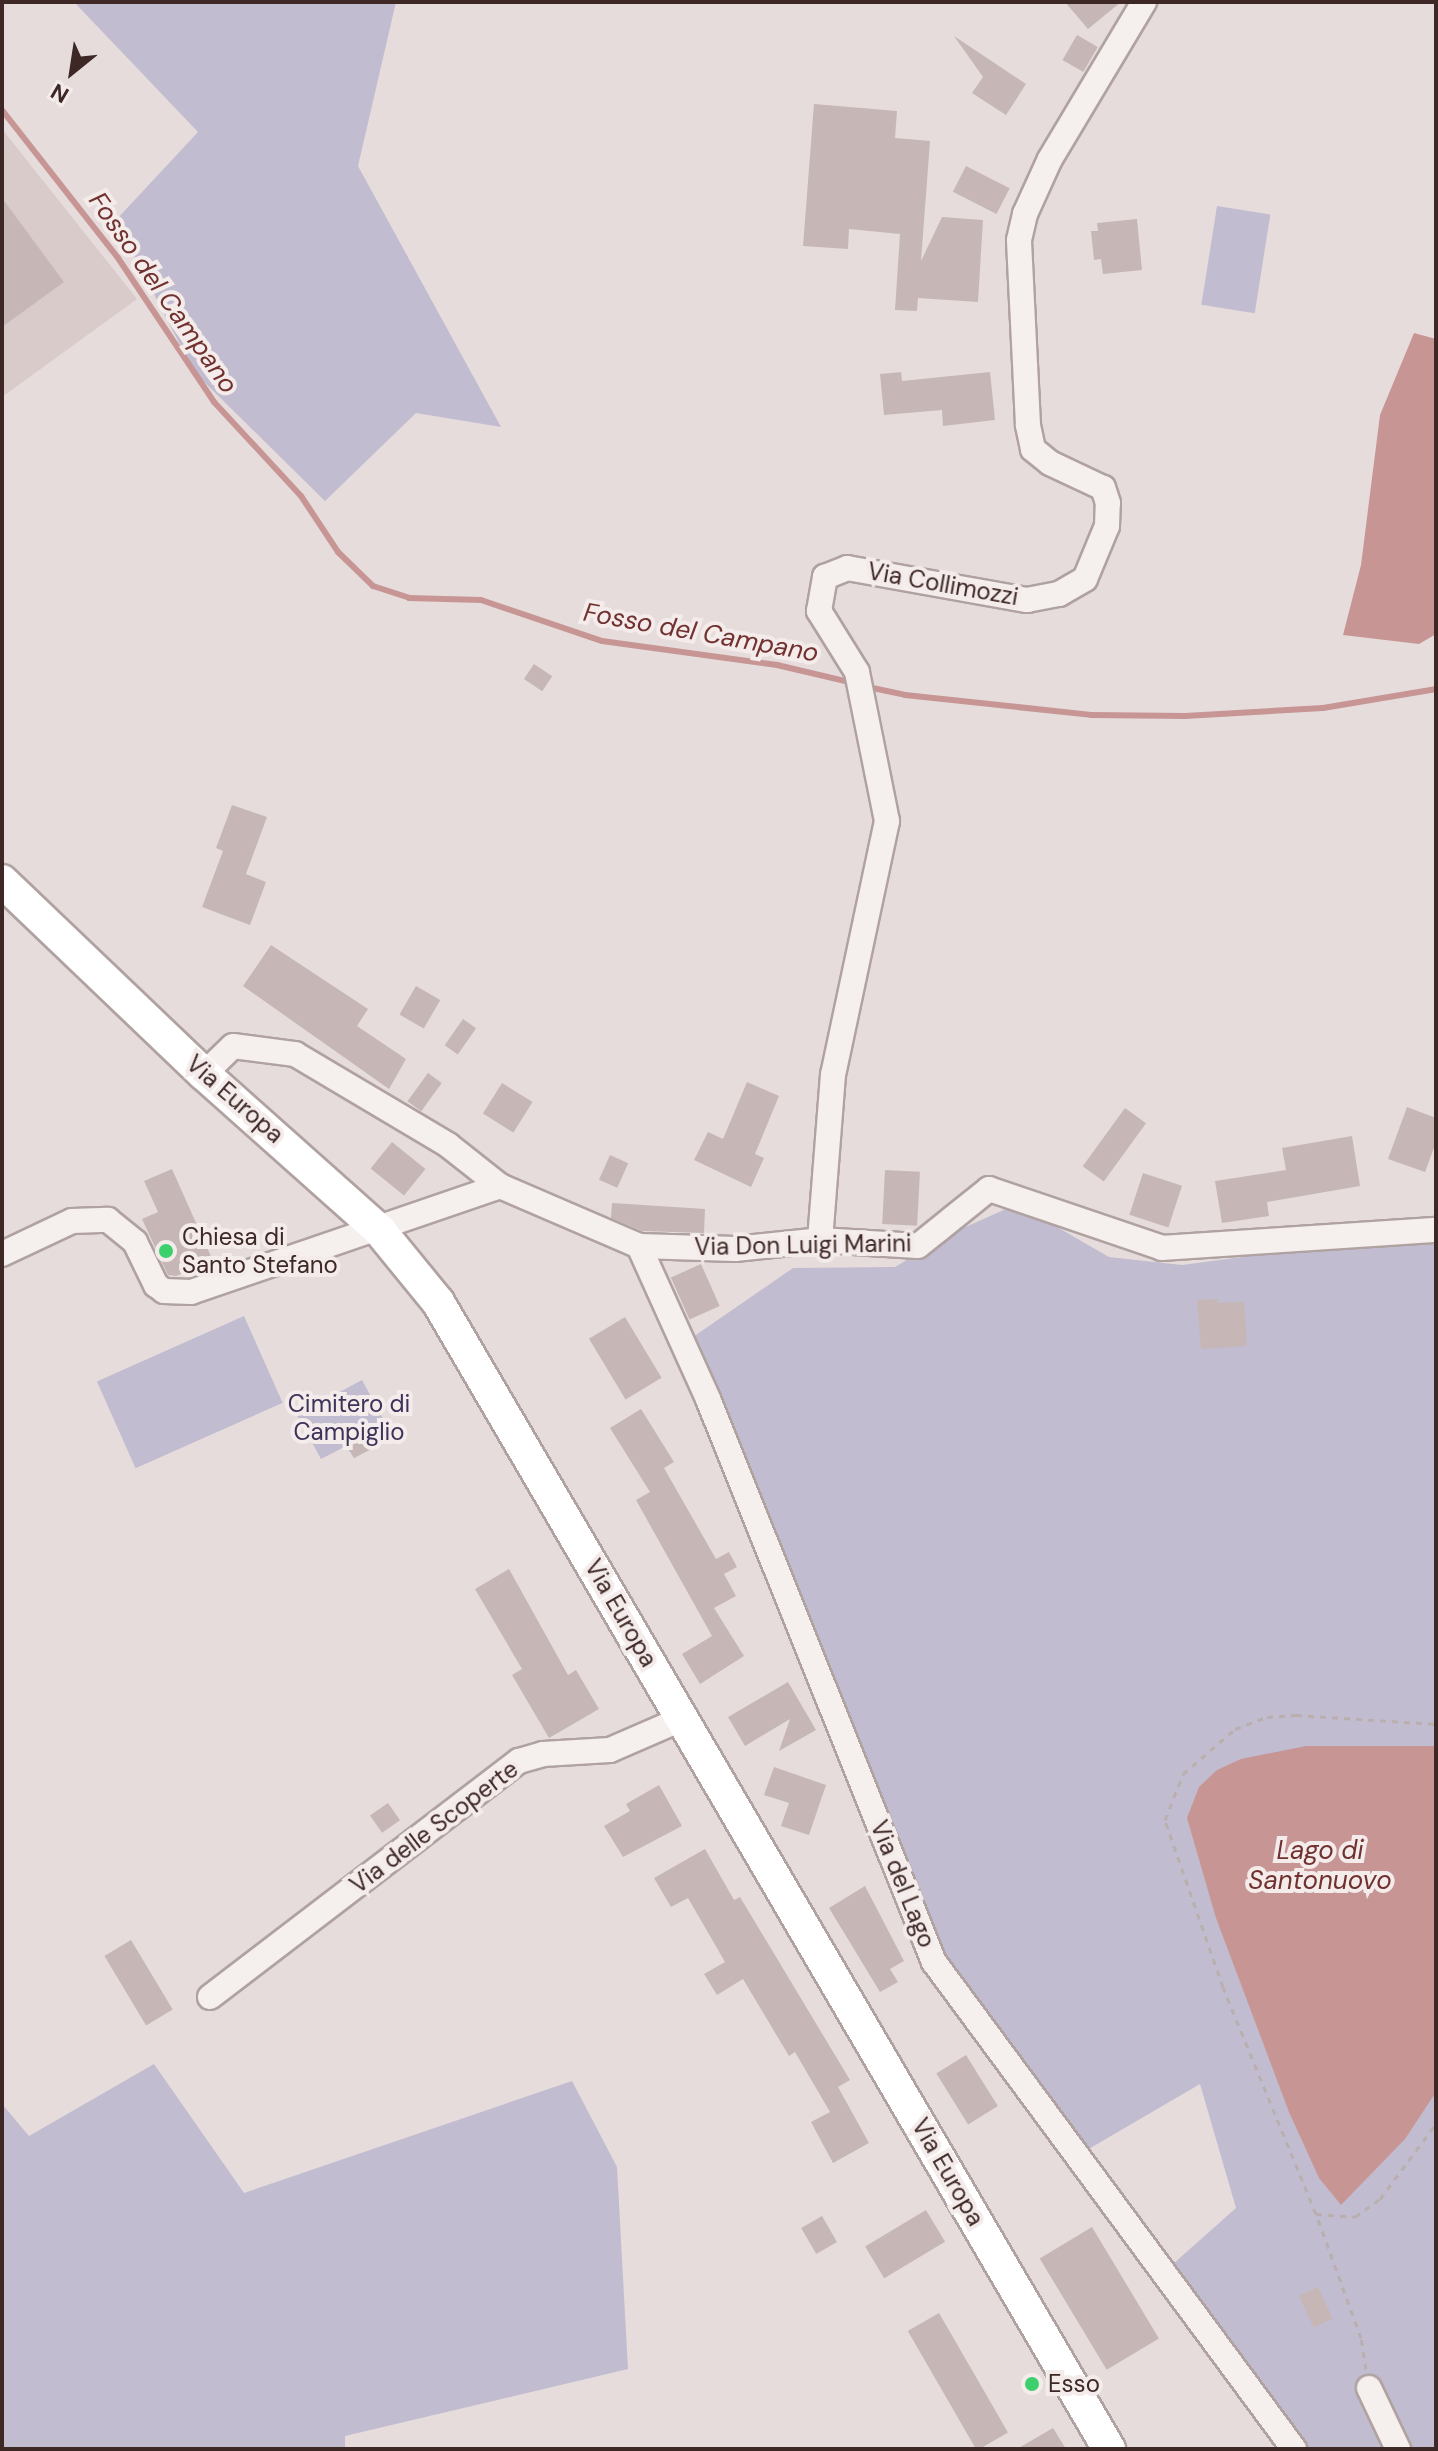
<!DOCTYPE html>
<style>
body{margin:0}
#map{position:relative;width:1438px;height:2451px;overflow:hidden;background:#e6dcdc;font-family:"DM Sans",sans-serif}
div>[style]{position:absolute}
.built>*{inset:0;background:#d8cbca}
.green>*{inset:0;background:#c1bcd0;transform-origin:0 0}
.water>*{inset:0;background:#c89595}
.stream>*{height:6px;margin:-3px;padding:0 3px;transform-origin:3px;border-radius:3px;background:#c89595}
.building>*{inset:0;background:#c6b7b6;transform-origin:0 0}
.path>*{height:3px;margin-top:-1.5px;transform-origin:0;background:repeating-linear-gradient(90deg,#baafae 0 6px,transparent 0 12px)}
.roads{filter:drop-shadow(2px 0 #b0a2a1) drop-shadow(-2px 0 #b0a2a1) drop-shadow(0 2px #b0a2a1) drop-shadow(0 -2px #b0a2a1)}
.street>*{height:24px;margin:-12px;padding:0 12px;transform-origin:12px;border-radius:12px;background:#f5efee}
.secondary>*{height:32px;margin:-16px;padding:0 16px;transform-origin:16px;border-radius:16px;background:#fff}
.dots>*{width:22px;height:22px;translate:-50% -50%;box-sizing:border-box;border:4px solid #f4ebeb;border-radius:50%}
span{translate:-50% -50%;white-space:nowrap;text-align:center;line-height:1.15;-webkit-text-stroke:8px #f4ebeb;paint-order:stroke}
.street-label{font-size:24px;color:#3d2825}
.poi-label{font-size:24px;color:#3d2825}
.left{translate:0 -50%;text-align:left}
.park-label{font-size:24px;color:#3d3259}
.water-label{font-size:26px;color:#71312f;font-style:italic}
.frame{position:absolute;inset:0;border:4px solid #3d2825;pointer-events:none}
.north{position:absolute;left:32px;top:32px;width:80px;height:80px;-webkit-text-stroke:6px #f4ebeb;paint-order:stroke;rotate:210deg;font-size:22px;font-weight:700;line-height:32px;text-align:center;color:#3d2825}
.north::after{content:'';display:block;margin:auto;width:28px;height:36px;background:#3d2825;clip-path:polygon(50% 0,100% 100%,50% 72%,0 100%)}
</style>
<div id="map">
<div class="built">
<div style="clip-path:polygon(2px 129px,137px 299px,2px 397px)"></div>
</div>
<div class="green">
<div style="clip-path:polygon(74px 2px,396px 2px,358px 166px,501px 427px,416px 413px,325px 501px,194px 372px,116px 220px,198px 132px)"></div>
<div style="left:1217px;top:206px;width:54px;height:100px;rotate:9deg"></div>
<div style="clip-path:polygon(1017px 1204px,1109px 1257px,1182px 1265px,1383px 1238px,1436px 1215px,1436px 2449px,1308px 2449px,1173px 2264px,1236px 2208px,1200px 2084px,1087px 2150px,948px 1964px,693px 1337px,793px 1268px,895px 1267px,952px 1233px)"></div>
<div style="left:244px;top:1316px;width:95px;height:161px;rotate:66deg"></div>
<div style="clip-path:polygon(362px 1380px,393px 1437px,354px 1458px,346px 1446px,321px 1459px,297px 1415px)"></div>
<div style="clip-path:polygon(154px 2064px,244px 2193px,572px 2081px,617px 2167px,628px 2369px,345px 2436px,345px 2449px,2px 2449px,2px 2104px,29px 2136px)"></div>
</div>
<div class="water">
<div style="clip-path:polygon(1414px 333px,1436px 339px,1436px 634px,1419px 644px,1343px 635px,1361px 565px,1380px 415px)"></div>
<div style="clip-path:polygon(1306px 1746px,1436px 1746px,1436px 2092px,1405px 2139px,1341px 2205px,1319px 2178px,1289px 2112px,1216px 1918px,1187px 1818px,1199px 1787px,1217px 1770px,1241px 1759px)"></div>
</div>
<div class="stream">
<div style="left:2px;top:110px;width:188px;rotate:51.9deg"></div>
<div style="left:118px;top:258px;width:173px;rotate:56.3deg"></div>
<div style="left:214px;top:402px;width:128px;rotate:47.2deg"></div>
<div style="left:301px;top:496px;width:67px;rotate:56.5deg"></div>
<div style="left:338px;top:552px;width:49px;rotate:44.2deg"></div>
<div style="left:373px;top:586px;width:38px;rotate:18deg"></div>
<div style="left:409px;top:598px;width:72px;rotate:1.6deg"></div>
<div style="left:481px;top:600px;width:128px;rotate:18.7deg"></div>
<div style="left:602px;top:641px;width:177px;rotate:7.8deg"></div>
<div style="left:777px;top:665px;width:78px;rotate:13.3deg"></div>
<div style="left:868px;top:687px;width:38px;rotate:12deg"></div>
<div style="left:905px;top:695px;width:187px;rotate:6.1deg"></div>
<div style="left:1091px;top:715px;width:94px;rotate:0.6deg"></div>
<div style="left:1185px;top:716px;width:138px;rotate:-3.3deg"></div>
<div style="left:1323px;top:708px;width:115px;rotate:-9.5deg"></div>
</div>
<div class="building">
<div style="clip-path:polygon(1065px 2px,1121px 2px,1088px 29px)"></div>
<div style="left:1077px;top:35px;width:24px;height:29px;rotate:30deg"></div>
<div style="clip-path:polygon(954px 36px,1026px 84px,1006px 115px,972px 93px,983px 77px)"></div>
<div style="clip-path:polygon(814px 104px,897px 111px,895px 138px,930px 141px,921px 261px,942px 217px,983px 220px,978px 302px,918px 298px,917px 311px,895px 310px,900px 234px,849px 229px,848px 249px,803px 246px)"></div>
<div style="left:966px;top:166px;width:49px;height:29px;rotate:27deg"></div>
<div style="clip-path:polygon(2px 198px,64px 282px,2px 327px)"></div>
<div style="clip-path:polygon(1137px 219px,1142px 270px,1103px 274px,1101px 259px,1094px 260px,1091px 231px,1098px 231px,1097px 223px)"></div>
<div style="clip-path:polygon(901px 372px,902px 381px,990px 372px,995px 420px,943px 426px,942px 410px,884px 415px,880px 374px)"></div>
<div style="left:534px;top:664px;width:22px;height:18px;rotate:34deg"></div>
<div style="clip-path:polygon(232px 805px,267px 817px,246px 874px,266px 882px,250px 925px,202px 907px,223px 851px,216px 848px)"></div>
<div style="clip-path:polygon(271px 945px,368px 1009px,357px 1026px,406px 1059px,389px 1089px,243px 986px)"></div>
<div style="left:416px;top:986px;width:28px;height:33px;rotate:30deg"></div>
<div style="left:463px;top:1019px;width:16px;height:32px;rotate:35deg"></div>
<div style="left:428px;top:1073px;width:17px;height:35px;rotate:36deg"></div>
<div style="clip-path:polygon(747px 1082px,779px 1096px,755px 1154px,764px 1158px,751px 1187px,694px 1160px,708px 1132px,723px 1139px)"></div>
<div style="left:502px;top:1083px;width:36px;height:36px;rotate:32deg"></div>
<div style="clip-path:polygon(1407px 1107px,1436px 1118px,1436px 1142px,1425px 1172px,1388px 1159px)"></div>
<div style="left:1125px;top:1108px;width:26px;height:72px;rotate:36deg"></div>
<div style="clip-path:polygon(1352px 1136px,1360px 1186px,1267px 1202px,1269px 1216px,1222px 1223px,1215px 1181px,1286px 1170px,1282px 1148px)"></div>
<div style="left:392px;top:1142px;width:43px;height:34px;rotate:39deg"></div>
<div style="left:610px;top:1155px;width:20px;height:27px;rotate:24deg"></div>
<div style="clip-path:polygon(172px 1169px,213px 1261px,176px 1276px,168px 1275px,142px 1219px,158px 1212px,144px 1181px)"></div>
<div style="left:885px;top:1170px;width:35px;height:54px;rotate:3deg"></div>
<div style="left:1143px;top:1173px;width:41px;height:44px;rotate:18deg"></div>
<div style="clip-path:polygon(612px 1203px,705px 1209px,704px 1233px,642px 1231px,611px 1218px)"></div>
<div style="left:701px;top:1264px;width:46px;height:33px;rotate:66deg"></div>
<div style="clip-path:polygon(1218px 1299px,1218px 1303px,1244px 1302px,1247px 1346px,1201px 1349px,1197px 1300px)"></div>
<div style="left:625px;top:1317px;width:71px;height:42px;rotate:59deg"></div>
<div style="clip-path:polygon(641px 1409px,674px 1462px,664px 1468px,716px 1559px,729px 1552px,737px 1567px,724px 1574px,736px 1596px,714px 1608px,744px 1656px,700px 1684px,682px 1654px,712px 1636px,636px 1500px,650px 1492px,610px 1428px)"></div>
<div style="left:386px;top:1424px;width:15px;height:44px;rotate:62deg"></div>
<div style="clip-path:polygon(509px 1569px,568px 1675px,576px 1670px,599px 1709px,549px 1738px,512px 1675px,522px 1669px,475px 1589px)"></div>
<div style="clip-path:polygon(788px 1682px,816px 1730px,779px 1751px,790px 1719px,745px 1746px,728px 1717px)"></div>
<div style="clip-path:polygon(774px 1767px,826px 1785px,809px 1835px,781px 1826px,789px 1803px,764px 1795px)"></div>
<div style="clip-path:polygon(659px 1785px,682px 1826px,623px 1857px,604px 1826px,630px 1811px,626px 1804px)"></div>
<div style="left:388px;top:1803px;width:21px;height:22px;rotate:55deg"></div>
<div style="clip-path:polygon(705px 1849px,734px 1900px,740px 1897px,850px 2080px,838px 2087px,869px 2143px,833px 2163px,811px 2122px,830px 2112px,795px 2052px,789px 2056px,743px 1979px,717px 1995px,704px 1974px,725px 1962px,688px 1898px,671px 1907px,654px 1878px)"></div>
<div style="clip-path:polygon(865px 1886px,904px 1961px,890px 1969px,898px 1982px,880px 1992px,829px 1908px)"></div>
<div style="left:131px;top:1940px;width:81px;height:31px;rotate:59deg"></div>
<div style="left:966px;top:2055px;width:60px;height:35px;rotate:58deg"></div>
<div style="left:926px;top:2210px;width:37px;height:71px;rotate:59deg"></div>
<div style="left:822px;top:2216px;width:30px;height:24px;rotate:60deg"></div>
<div style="left:1092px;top:2227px;width:130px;height:61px;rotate:59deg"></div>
<div style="left:1318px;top:2287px;width:35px;height:21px;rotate:65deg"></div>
<div style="left:939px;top:2313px;width:138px;height:36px;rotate:60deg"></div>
<div style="clip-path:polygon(1053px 2428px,1066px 2449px,1017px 2449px)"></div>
</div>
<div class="path">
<div style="left:1316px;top:2214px;width:39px;rotate:4deg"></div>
<div style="left:1355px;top:2217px;width:31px;rotate:-36deg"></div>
<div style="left:1380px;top:2199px;width:94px;rotate:-53.3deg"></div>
<div style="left:1366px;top:2369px;width:31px;rotate:-99deg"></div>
<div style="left:1361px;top:2338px;width:132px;rotate:-109.9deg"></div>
<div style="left:1316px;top:2214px;width:245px;rotate:-112.3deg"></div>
<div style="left:1223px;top:1987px;width:177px;rotate:-109.2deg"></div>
<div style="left:1165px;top:1820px;width:49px;rotate:-68.6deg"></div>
<div style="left:1183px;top:1774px;width:69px;rotate:-40.9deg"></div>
<div style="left:1235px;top:1729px;width:34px;rotate:-21deg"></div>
<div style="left:1267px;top:1717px;width:29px;rotate:-4deg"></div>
<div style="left:1296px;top:1715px;width:140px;rotate:3.7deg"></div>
</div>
<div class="roads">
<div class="street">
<div style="left:204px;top:1074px;width:40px;rotate:-44deg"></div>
<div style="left:233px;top:1046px;width:63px;rotate:7.4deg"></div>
<div style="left:295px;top:1054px;width:178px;rotate:30.7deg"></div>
<div style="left:448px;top:1145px;width:66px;rotate:38.3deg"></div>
<div style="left:500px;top:1186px;width:151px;rotate:23.3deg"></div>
<div style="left:639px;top:1246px;width:96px;rotate:1.8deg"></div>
<div style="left:735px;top:1249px;width:85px;rotate:-6deg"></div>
<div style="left:820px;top:1240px;width:98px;rotate:3.5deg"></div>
<div style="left:918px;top:1246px;width:91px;rotate:-38.8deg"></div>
<div style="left:989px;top:1189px;width:183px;rotate:18.8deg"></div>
<div style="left:1162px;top:1248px;width:275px;rotate:-3.8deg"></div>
<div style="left:820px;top:1240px;width:166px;rotate:-85.5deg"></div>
<div style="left:833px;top:1075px;width:260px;rotate:-78deg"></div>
<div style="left:887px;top:821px;width:152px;rotate:-101.4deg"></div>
<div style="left:857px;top:672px;width:72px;rotate:-121.9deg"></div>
<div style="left:819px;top:611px;width:35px;rotate:-80deg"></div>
<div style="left:825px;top:577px;width:24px;rotate:-22deg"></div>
<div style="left:847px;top:568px;width:183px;rotate:10.1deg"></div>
<div style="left:1027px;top:600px;width:33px;rotate:-11deg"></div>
<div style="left:1059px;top:594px;width:30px;rotate:-30deg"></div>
<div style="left:1085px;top:579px;width:57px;rotate:-67.5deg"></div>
<div style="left:1107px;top:526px;width:23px;rotate:-88deg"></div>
<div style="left:1108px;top:503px;width:16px;rotate:-108deg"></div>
<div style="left:1103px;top:488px;width:59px;rotate:-154.7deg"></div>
<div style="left:1050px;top:463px;width:22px;rotate:-141deg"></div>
<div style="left:1033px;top:449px;width:25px;rotate:-102deg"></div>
<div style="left:1028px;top:425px;width:185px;rotate:-92.8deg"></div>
<div style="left:1019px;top:240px;width:27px;rotate:-77deg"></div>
<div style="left:1025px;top:214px;width:60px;rotate:-65.6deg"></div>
<div style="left:1050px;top:159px;width:183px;rotate:-59.1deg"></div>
<div style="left:639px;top:1246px;width:168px;rotate:65.7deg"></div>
<div style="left:708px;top:1399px;width:607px;rotate:68.13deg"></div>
<div style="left:934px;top:1962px;width:606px;rotate:53.53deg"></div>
<div style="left:2px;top:1254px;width:77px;rotate:-25.2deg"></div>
<div style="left:72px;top:1221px;width:36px;rotate:-2deg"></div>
<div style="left:108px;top:1220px;width:35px;rotate:39deg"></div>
<div style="left:135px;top:1242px;width:48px;rotate:64deg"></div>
<div style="left:156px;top:1285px;width:10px;rotate:37deg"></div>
<div style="left:164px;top:1291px;width:27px;rotate:2deg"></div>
<div style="left:191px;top:1292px;width:327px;rotate:-18.9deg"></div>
<div style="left:210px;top:1997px;width:389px;rotate:-37.4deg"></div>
<div style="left:519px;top:1761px;width:25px;rotate:-16deg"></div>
<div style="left:543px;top:1754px;width:67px;rotate:-3.4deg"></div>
<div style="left:610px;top:1750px;width:81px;rotate:-23.4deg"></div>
<div style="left:1369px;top:2388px;width:68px;rotate:64.6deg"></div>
</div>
<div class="secondary">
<div style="left:2px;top:881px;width:279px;rotate:43.7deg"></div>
<div style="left:204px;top:1074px;width:236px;rotate:41.7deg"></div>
<div style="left:380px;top:1231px;width:92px;rotate:50.8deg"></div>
<div style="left:438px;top:1302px;width:1329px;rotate:59.67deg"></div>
</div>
</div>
<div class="dots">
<div style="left:166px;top:1251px;background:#3cd06c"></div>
<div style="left:1032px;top:2384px;background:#3cd06c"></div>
</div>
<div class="street-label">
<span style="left:943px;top:584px;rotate:10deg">Via Collimozzi</span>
<span style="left:235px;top:1099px;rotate:41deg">Via Europa</span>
<span style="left:803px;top:1245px;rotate:-1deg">Via Don Luigi Marini</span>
<span style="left:621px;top:1613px;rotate:60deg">Via Europa</span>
<span style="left:434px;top:1827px;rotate:-37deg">Via delle Scoperte</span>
<span style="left:903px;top:1884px;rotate:68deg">Via del Lago</span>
<span style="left:948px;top:2172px;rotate:60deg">Via Europa</span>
</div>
<div class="poi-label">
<span class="left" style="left:182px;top:1251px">Chiesa di<br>Santo Stefano</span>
<span class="left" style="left:1048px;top:2384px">Esso</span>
</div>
<div class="park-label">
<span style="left:349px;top:1418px">Cimitero di<br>Campiglio</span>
</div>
<div class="water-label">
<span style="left:163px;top:293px;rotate:55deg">Fosso del Campano</span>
<span style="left:701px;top:633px;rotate:10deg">Fosso del Campano</span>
<span style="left:1320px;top:1866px">Lago di<br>Santonuovo</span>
</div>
<div class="frame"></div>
<div class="north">N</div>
</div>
